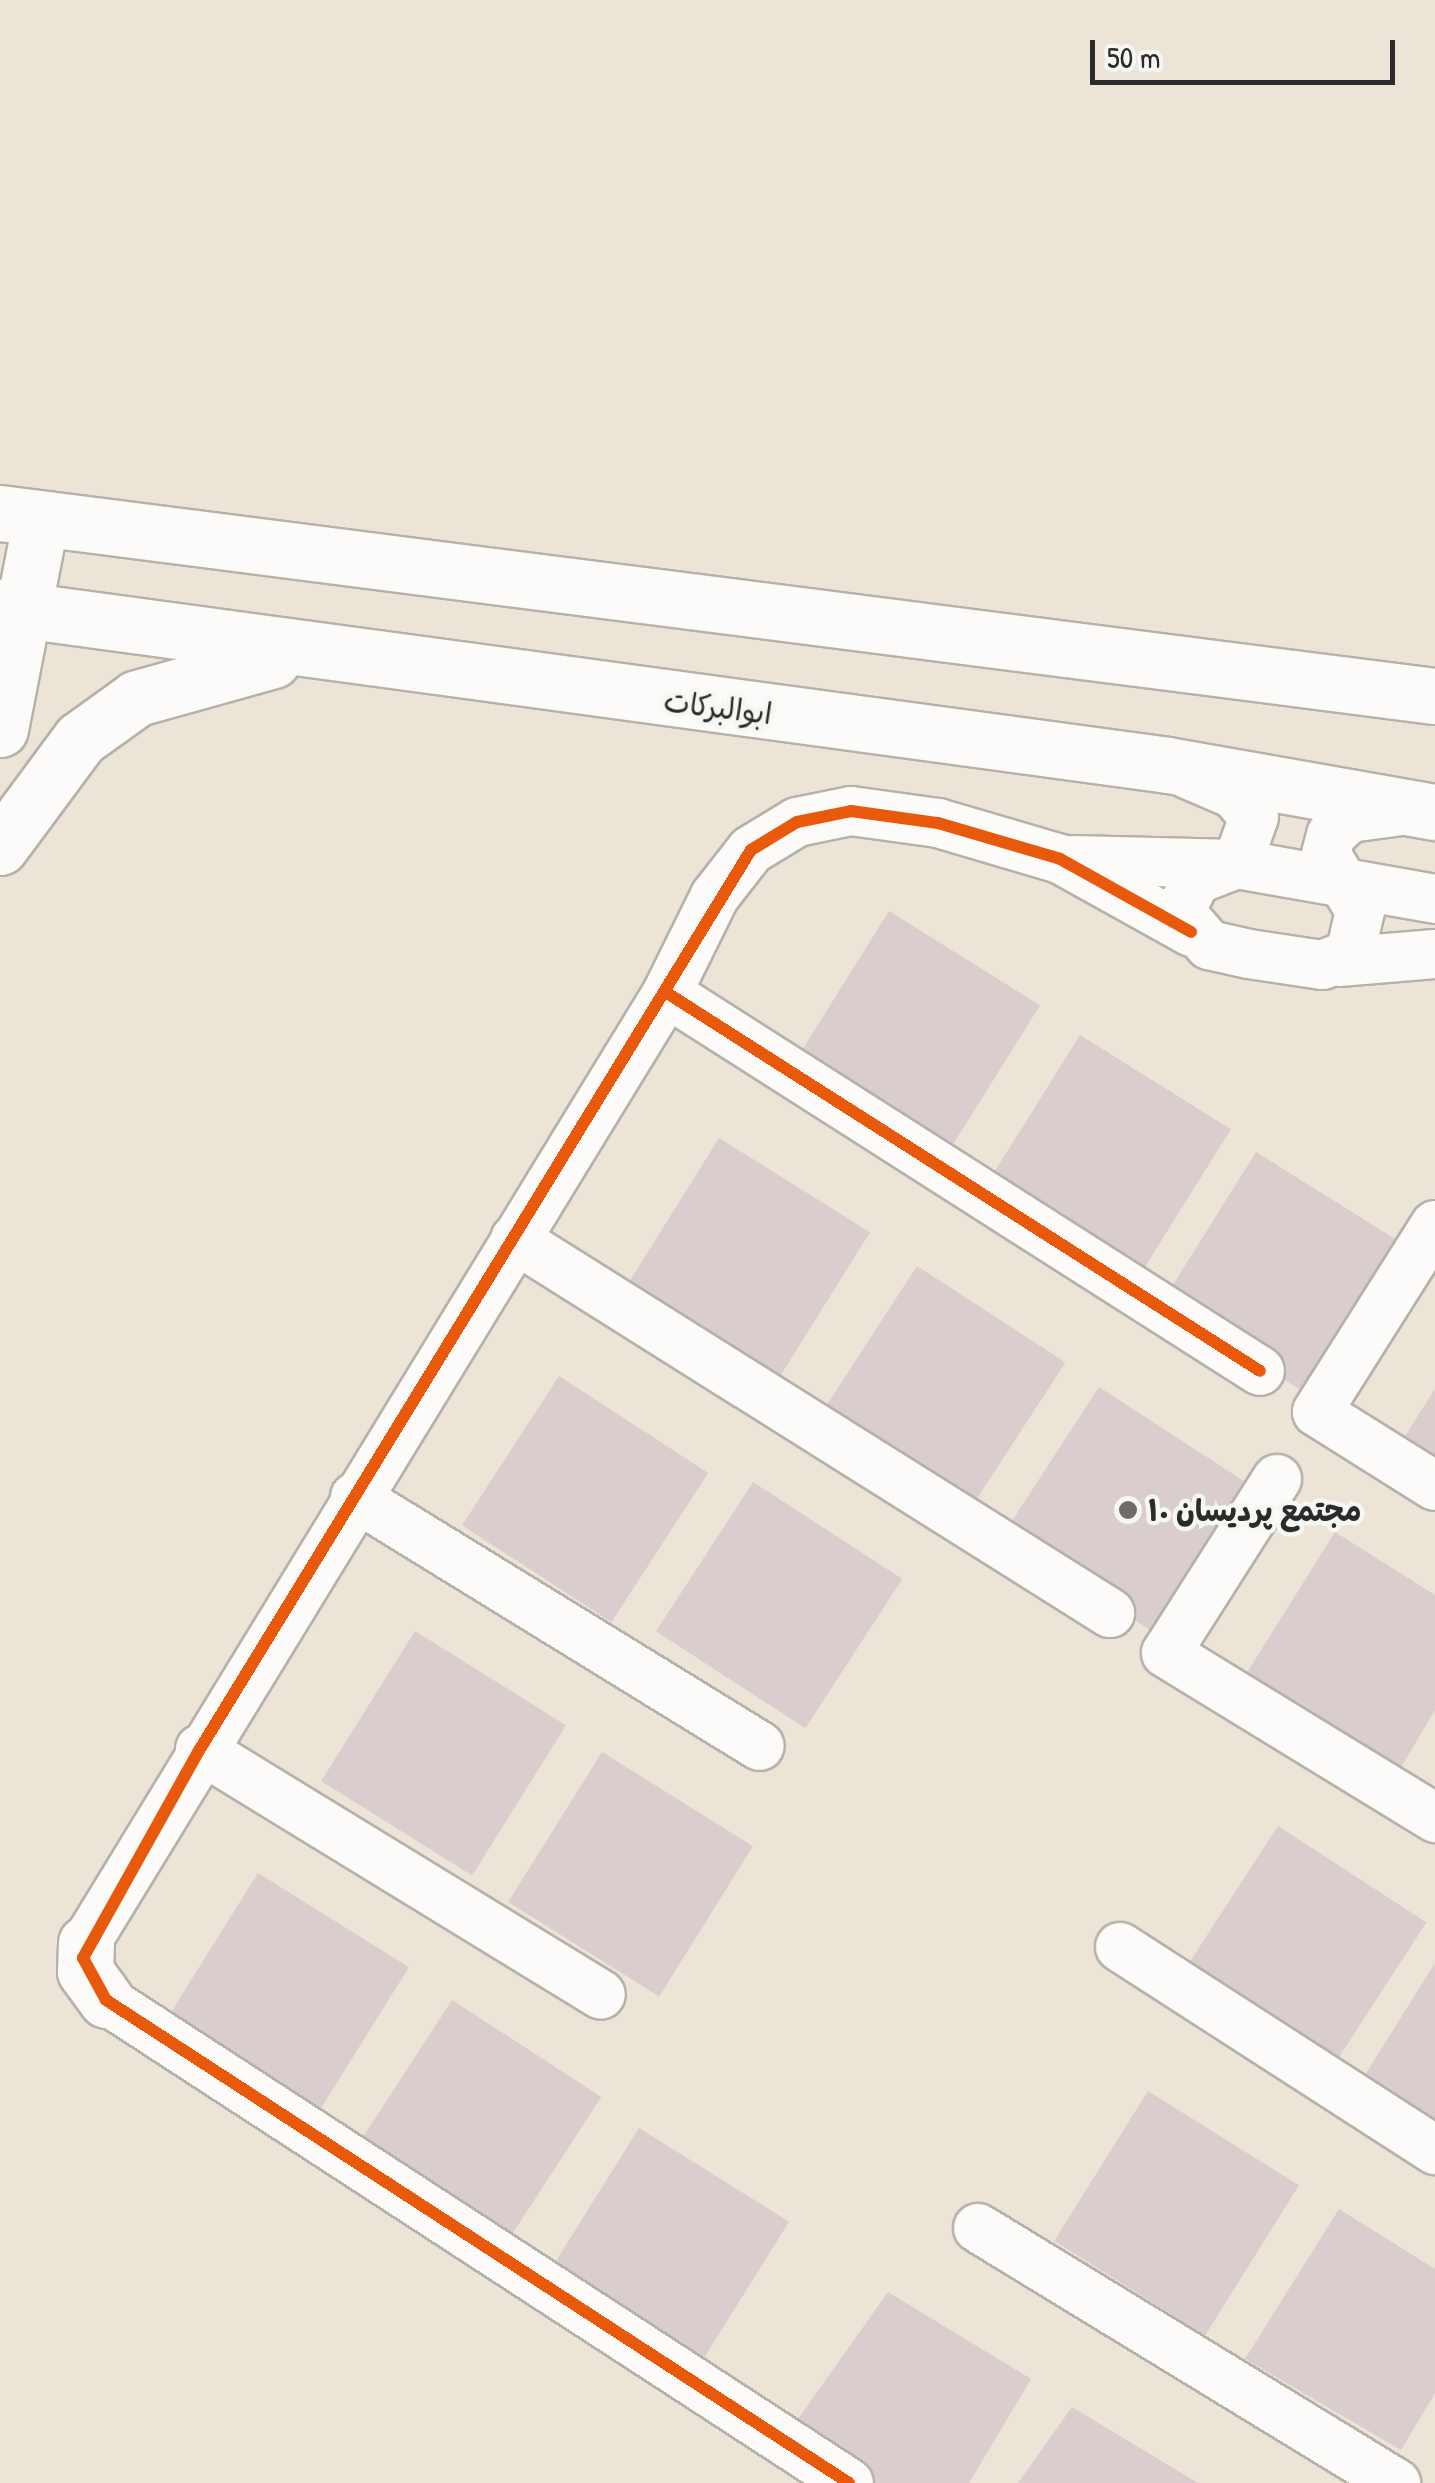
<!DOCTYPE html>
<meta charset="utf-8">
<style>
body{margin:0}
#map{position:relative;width:1435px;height:2483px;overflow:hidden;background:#ece4d7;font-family:"Patrick Hand","Playpen Sans Arabic",sans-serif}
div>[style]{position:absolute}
.building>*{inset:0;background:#dacdcd;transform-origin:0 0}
.roads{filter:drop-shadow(2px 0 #b6b1a9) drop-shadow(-2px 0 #b6b1a9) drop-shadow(0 2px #b6b1a9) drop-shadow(0 -2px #b6b1a9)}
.minor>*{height:48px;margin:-24px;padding:0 24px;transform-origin:24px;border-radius:24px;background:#fcfbf9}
.tertiary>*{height:55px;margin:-27.5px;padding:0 27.5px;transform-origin:27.5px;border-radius:27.5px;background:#fcfbf9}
.secondary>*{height:55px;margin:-27.5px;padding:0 27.5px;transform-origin:27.5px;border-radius:27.5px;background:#fcfbf9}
.cycleway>*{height:12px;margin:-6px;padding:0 6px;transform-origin:6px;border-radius:6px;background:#e8590c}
.dots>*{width:28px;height:28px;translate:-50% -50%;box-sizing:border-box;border:5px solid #f6f6f2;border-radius:50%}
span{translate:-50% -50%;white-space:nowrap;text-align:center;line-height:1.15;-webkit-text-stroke:9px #f6f6f2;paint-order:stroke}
.street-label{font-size:30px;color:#2b2b2b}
.poi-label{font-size:30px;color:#2b2b2b;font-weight:700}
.left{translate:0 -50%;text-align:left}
.scale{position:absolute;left:1090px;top:40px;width:305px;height:45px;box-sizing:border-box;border:5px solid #2b2b2b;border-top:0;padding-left:12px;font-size:30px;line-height:35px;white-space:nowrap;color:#2b2b2b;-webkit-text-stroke:8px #f6f6f2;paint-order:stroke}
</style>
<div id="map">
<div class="building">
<div style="left:889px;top:911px;width:178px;height:177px;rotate:32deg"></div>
<div style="left:1080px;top:1035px;width:178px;height:177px;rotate:32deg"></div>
<div style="left:719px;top:1138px;width:178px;height:177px;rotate:32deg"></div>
<div style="left:1256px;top:1152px;width:177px;height:178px;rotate:32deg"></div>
<div style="left:917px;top:1266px;width:177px;height:177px;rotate:33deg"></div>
<div style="left:559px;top:1376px;width:178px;height:178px;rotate:33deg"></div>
<div style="left:1099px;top:1387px;width:178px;height:176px;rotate:33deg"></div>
<div style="clip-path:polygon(1435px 1389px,1435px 1473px,1396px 1450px)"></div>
<div style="left:753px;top:1482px;width:178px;height:178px;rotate:33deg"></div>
<div style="clip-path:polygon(1335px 1532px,1435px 1595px,1435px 1710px,1397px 1774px,1241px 1682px)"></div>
<div style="left:415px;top:1631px;width:178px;height:177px;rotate:32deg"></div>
<div style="left:602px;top:1752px;width:178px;height:177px;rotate:32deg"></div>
<div style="left:1278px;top:1826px;width:177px;height:178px;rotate:33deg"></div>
<div style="left:258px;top:1873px;width:178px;height:177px;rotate:32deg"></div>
<div style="clip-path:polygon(1435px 1963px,1435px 2127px,1360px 2083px)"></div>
<div style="left:452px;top:2000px;width:178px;height:178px;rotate:33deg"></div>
<div style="left:1148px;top:2091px;width:178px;height:177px;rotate:32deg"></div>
<div style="left:639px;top:2128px;width:177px;height:176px;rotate:32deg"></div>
<div style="clip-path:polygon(1339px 2209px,1435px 2269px,1435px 2393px,1401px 2450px,1245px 2359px)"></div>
<div style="clip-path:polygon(888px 2292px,1031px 2379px,969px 2483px,872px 2483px,788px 2433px)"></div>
<div style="clip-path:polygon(1072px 2407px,1198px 2483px,1018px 2483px)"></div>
</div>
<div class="roads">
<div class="minor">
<div style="left:1189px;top:775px;width:49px;rotate:22.9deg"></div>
<div style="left:1234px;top:794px;width:30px;rotate:49deg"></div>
<div style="left:1254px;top:817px;width:50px;rotate:109.9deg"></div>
<div style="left:1237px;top:864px;width:44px;rotate:158.7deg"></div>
<div style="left:1196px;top:880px;width:35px;rotate:117deg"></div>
<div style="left:1180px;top:911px;width:45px;rotate:49.5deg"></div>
<div style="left:1209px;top:945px;width:41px;rotate:12.7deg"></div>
<div style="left:1249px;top:954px;width:74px;rotate:8.6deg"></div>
<div style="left:1322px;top:965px;width:30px;rotate:-21deg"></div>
<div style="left:1350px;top:954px;width:44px;rotate:-76.9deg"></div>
<div style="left:1360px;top:911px;width:66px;rotate:-120.8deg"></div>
<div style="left:1326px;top:854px;width:20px;rotate:-75deg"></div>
<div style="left:1331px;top:835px;width:25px;rotate:-42deg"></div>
<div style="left:1350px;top:818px;width:52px;rotate:-7.7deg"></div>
<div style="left:1073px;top:860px;width:164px;rotate:1.4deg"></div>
<div style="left:1237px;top:864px;width:201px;rotate:10deg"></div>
<div style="left:1339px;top:962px;width:96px;rotate:-4.8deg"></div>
<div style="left:667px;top:993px;width:703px;rotate:32.51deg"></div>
<div style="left:1435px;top:1225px;width:221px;rotate:122.3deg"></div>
<div style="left:1317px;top:1412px;width:139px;rotate:32.1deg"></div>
<div style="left:515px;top:1239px;width:703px;rotate:32.15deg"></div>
<div style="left:1277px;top:1479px;width:206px;rotate:122.5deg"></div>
<div style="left:1166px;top:1653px;width:316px;rotate:31.5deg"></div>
<div style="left:355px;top:1497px;width:475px;rotate:31.6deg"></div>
<div style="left:200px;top:1749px;width:470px;rotate:31.5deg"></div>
<div style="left:86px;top:1943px;width:1114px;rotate:-58.55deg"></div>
<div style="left:667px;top:993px;width:108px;rotate:-63.7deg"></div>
<div style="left:715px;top:896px;width:58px;rotate:-52deg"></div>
<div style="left:751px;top:850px;width:54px;rotate:-31.3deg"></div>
<div style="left:797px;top:822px;width:55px;rotate:-11.5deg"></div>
<div style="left:851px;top:811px;width:88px;rotate:7.9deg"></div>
<div style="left:938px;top:823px;width:127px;rotate:16.4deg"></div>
<div style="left:1060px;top:859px;width:150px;rotate:29.1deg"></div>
<div style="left:1120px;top:1947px;width:375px;rotate:32.8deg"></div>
<div style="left:106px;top:2000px;width:886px;rotate:33.03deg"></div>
<div style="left:978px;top:2228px;width:490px;rotate:31.4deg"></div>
</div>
<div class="tertiary">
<div style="left:86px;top:1943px;width:28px;rotate:92deg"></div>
<div style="left:85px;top:1971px;width:36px;rotate:54deg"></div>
</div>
<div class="secondary">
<div style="left:0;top:513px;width:1447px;rotate:7.27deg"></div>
<div style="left:0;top:607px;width:1179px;rotate:7.7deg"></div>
<div style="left:1168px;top:765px;width:271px;rotate:10deg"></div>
<div style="left:0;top:729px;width:214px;rotate:-79deg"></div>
<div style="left:0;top:847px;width:134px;rotate:-53.5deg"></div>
<div style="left:80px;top:739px;width:70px;rotate:-35.7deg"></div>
<div style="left:137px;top:698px;width:141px;rotate:-15.6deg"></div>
</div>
</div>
<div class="cycleway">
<div style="left:667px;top:993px;width:703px;rotate:32.51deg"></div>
<div style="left:849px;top:2483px;width:886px;rotate:-146.97deg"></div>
<div style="left:106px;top:2000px;width:48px;rotate:-118.7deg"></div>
<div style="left:83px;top:1958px;width:240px;rotate:-60.8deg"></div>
<div style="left:200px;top:1749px;width:1054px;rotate:-58.5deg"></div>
<div style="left:751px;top:850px;width:54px;rotate:-31.3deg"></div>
<div style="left:797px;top:822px;width:55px;rotate:-11.5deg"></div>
<div style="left:851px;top:811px;width:88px;rotate:7.9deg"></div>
<div style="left:938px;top:823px;width:127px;rotate:16.4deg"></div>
<div style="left:1060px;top:859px;width:150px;rotate:29.1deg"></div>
</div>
<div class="dots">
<div style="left:1128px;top:1510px;background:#6f6c67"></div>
</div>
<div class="street-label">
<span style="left:718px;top:707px;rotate:7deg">ابوالبرکات</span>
</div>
<div class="poi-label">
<span class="left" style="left:1148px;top:1510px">مجتمع پردیسان ۱۰</span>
</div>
<div class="scale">50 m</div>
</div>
